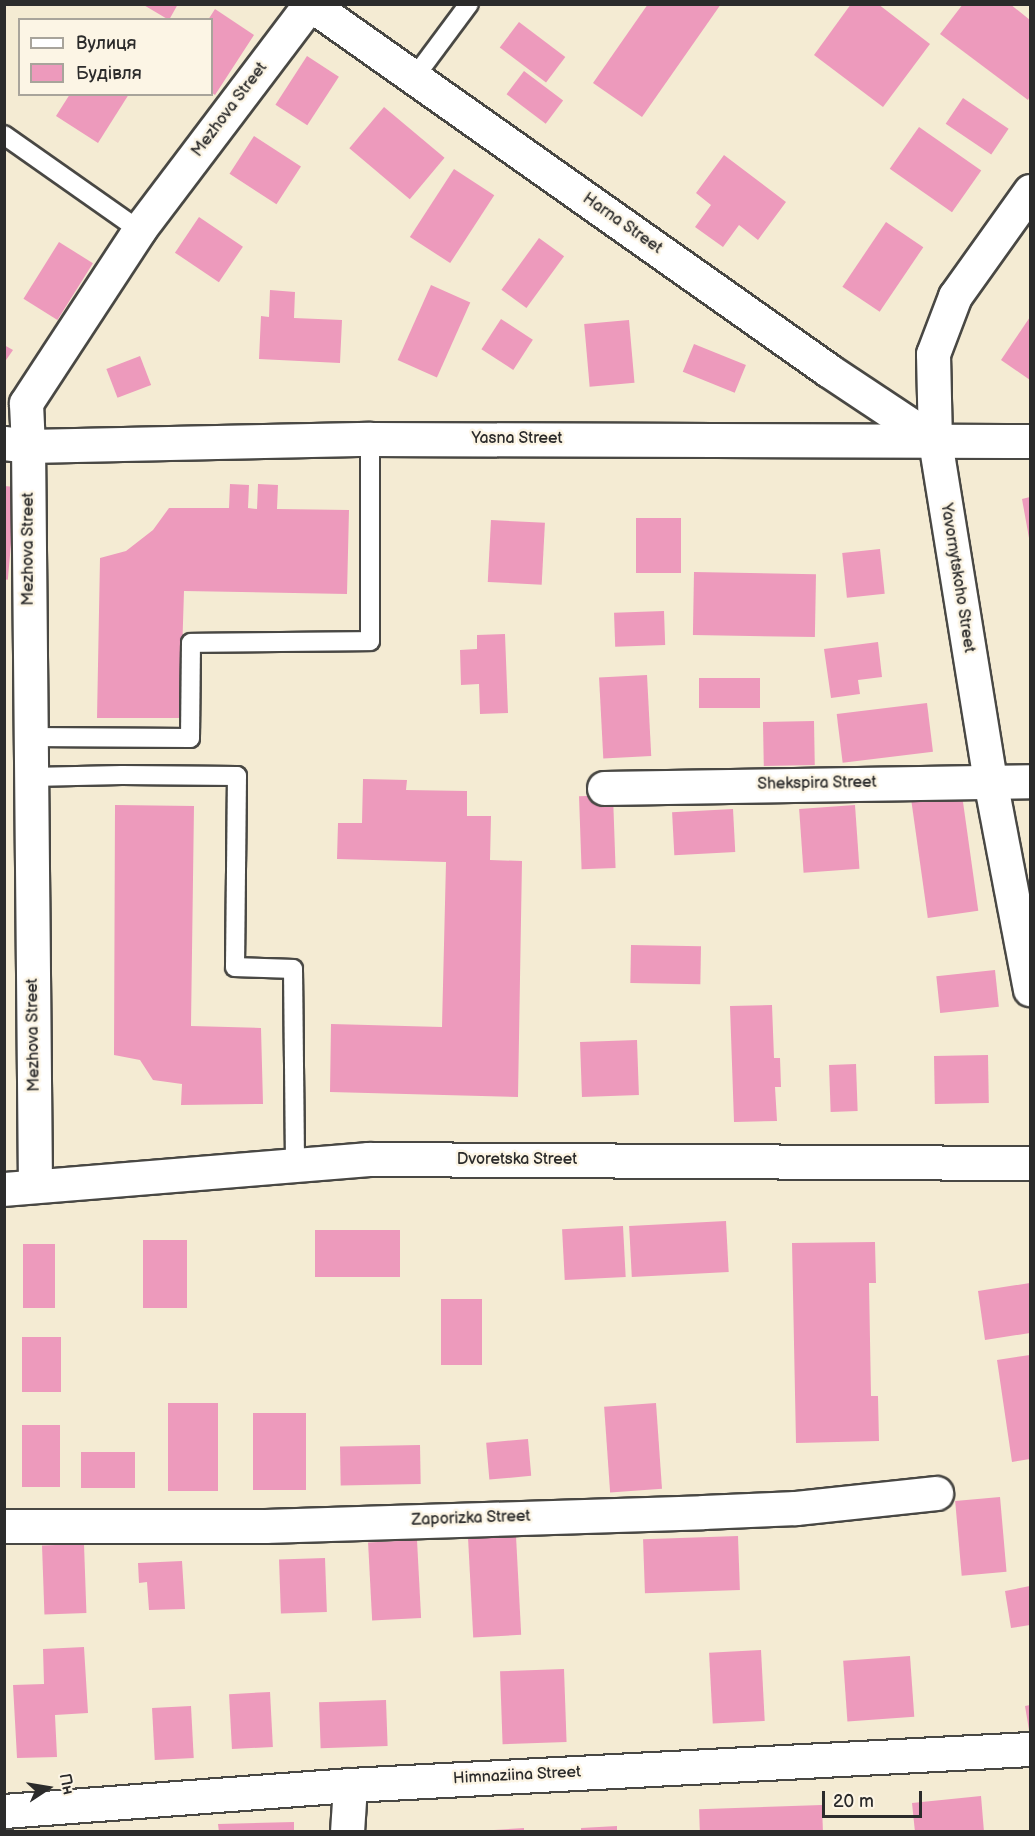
<!DOCTYPE html>
<meta charset="utf-8">
<style>
body{margin:0}
#map{position:relative;width:1035px;height:1836px;overflow:hidden;background:#f4ebd3;font-family:"Balsamiq Sans",sans-serif}
div>[style]{position:absolute}
.building>*{inset:0;background:#ed9abc;transform-origin:0 0}
.roads{filter:drop-shadow(2px 0 #494844) drop-shadow(-2px 0 #494844) drop-shadow(0 2px #494844) drop-shadow(0 -2px #494844)}
.lane>*{height:18px;margin:-9px;padding:0 9px;transform-origin:9px;border-radius:9px;background:#fff}
.street>*{height:33px;margin:-16.5px;padding:0 16.5px;transform-origin:16.5px;border-radius:16.5px;background:#fff}
span{translate:-50% -50%;white-space:nowrap;text-align:center;line-height:1.15;-webkit-text-stroke:5px #fcf5e5;paint-order:stroke}
.street-label{font-size:16px;color:#2b2b2b}
.frame{position:absolute;inset:0;border:6px solid #2b2b2b;pointer-events:none}
.legend{position:absolute;left:18px;top:18px;width:195px;height:78px;box-sizing:border-box;background:#fcf5e5;border:2px solid #a8a49b;margin:0;padding:8px 10px;list-style:none;font-size:18px;color:#2b2b2b}
.legend li{display:flex;align-items:center;gap:12px;height:30px}
.legend b{width:30px;border:2px solid #a8a49b}
.north{position:absolute;left:18px;top:1758px;width:60px;height:60px;-webkit-text-stroke:4px #fcf5e5;paint-order:stroke;rotate:78deg;font-size:16px;font-weight:700;line-height:24px;text-align:center;color:#2b2b2b}
.north::after{content:'';display:block;margin:auto;width:21px;height:27px;background:#2b2b2b;clip-path:polygon(50% 0,100% 100%,50% 72%,0 100%)}
.scale{position:absolute;left:822px;top:1791px;width:100px;height:27px;box-sizing:border-box;border:3px solid #2b2b2b;border-top:0;padding-left:8px;font-size:18px;line-height:21px;white-space:nowrap;color:#2b2b2b;-webkit-text-stroke:4px #fcf5e5;paint-order:stroke}
</style>
<div id="map">
<div class="building">
<div style="clip-path:polygon(142px 4px,178px 4px,169px 20px)"></div>
<div style="clip-path:polygon(648px 4px,721px 4px,642px 117px,593px 83px)"></div>
<div style="clip-path:polygon(851px 4px,878px 4px,930px 44px,883px 107px,814px 55px)"></div>
<div style="clip-path:polygon(963px 4px,1010px 4px,1030px 20px,1030px 96px,1028px 100px,940px 34px)"></div>
<div style="clip-path:polygon(215px 9px,254px 35px,215px 95px,212px 93px,212px 20px,208px 20px)"></div>
<div style="left:519px;top:22px;width:58px;height:32px;rotate:37deg"></div>
<div style="left:307px;top:56px;width:38px;height:58px;rotate:33deg"></div>
<div style="left:524px;top:71px;width:49px;height:29px;rotate:37deg"></div>
<div style="clip-path:polygon(70px 94px,129px 94px,98px 143px,56px 116px)"></div>
<div style="left:963px;top:98px;width:55px;height:31px;rotate:34deg"></div>
<div style="left:384px;top:107px;width:79px;height:54px;rotate:40deg"></div>
<div style="left:919px;top:127px;width:76px;height:51px;rotate:35deg"></div>
<div style="left:254px;top:136px;width:56px;height:45px;rotate:33deg"></div>
<div style="clip-path:polygon(724px 155px,786px 202px,758px 240px,739px 225px,723px 247px,695px 227px,711px 205px,696px 193px)"></div>
<div style="left:454px;top:169px;width:48px;height:81px;rotate:33deg"></div>
<div style="left:199px;top:217px;width:53px;height:43px;rotate:34deg"></div>
<div style="left:886px;top:222px;width:45px;height:78px;rotate:34deg"></div>
<div style="left:539px;top:238px;width:31px;height:64px;rotate:36deg"></div>
<div style="left:59px;top:242px;width:40px;height:67px;rotate:32deg"></div>
<div style="left:431px;top:285px;width:43px;height:82px;rotate:24deg"></div>
<div style="clip-path:polygon(270px 290px,295px 292px,294px 318px,342px 320px,340px 363px,259px 359px,261px 316px,269px 317px)"></div>
<div style="clip-path:polygon(1030px 317px,1030px 380px,1001px 360px)"></div>
<div style="left:501px;top:319px;width:38px;height:36px;rotate:33deg"></div>
<div style="left:629px;top:320px;width:63px;height:45px;rotate:85deg"></div>
<div style="left:694px;top:344px;width:56px;height:30px;rotate:22deg"></div>
<div style="clip-path:polygon(4px 345px,13px 350px,4px 363px)"></div>
<div style="left:140px;top:356px;width:31px;height:36px;rotate:69deg"></div>
<div style="clip-path:polygon(230px 484px,249px 485px,248px 508px,257px 509px,258px 484px,278px 485px,277px 509px,349px 510px,347px 594px,184px 591px,180px 718px,97px 718px,100px 558px,126px 551px,153px 530px,169px 508px,229px 508px)"></div>
<div style="left:4px;top:486px;width:12px;height:93px;rotate:5deg"></div>
<div style="clip-path:polygon(1030px 497px,1030px 538px,1029px 538px,1022px 499px)"></div>
<div style="left:636px;top:518px;width:45px;height:55px"></div>
<div style="left:491px;top:520px;width:54px;height:62px;rotate:3deg"></div>
<div style="left:880px;top:549px;width:45px;height:38px;rotate:84deg"></div>
<div style="left:694px;top:572px;width:122px;height:63px;rotate:1deg"></div>
<div style="left:664px;top:611px;width:34px;height:50px;rotate:88deg"></div>
<div style="clip-path:polygon(505px 634px,508px 713px,480px 714px,479px 684px,461px 685px,460px 650px,477px 649px,477px 635px)"></div>
<div style="clip-path:polygon(878px 642px,882px 677px,858px 680px,860px 694px,831px 698px,824px 649px)"></div>
<div style="left:647px;top:675px;width:81px;height:48px;rotate:87deg"></div>
<div style="left:760px;top:678px;width:30px;height:61px;rotate:90deg"></div>
<div style="left:927px;top:703px;width:49px;height:91px;rotate:83deg"></div>
<div style="left:814px;top:721px;width:44px;height:51px;rotate:89deg"></div>
<div style="clip-path:polygon(363px 779px,407px 780px,406px 790px,467px 791px,467px 816px,491px 816px,490px 860px,522px 861px,518px 1097px,330px 1092px,331px 1024px,442px 1027px,446px 862px,337px 859px,338px 823px,362px 823px)"></div>
<div style="left:613px;top:795px;width:73px;height:34px;rotate:88deg"></div>
<div style="left:962px;top:795px;width:117px;height:51px;rotate:82deg"></div>
<div style="clip-path:polygon(115px 805px,194px 806px,191px 1026px,261px 1028px,263px 1104px,181px 1105px,182px 1084px,153px 1080px,140px 1060px,114px 1055px)"></div>
<div style="left:855px;top:805px;width:64px;height:56px;rotate:86deg"></div>
<div style="left:733px;top:809px;width:43px;height:61px;rotate:87deg"></div>
<div style="left:631px;top:945px;width:70px;height:38px;rotate:1deg"></div>
<div style="left:995px;top:970px;width:37px;height:59px;rotate:84deg"></div>
<div style="clip-path:polygon(772px 1005px,774px 1058px,780px 1058px,781px 1087px,775px 1087px,777px 1121px,734px 1122px,730px 1006px)"></div>
<div style="left:637px;top:1040px;width:55px;height:57px;rotate:88deg"></div>
<div style="left:988px;top:1055px;width:48px;height:54px;rotate:89deg"></div>
<div style="left:856px;top:1064px;width:47px;height:27px;rotate:88deg"></div>
<div style="left:726px;top:1221px;width:51px;height:97px;rotate:87deg"></div>
<div style="left:623px;top:1226px;width:51px;height:61px;rotate:87deg"></div>
<div style="left:315px;top:1230px;width:85px;height:47px"></div>
<div style="left:143px;top:1240px;width:44px;height:68px"></div>
<div style="clip-path:polygon(875px 1242px,876px 1283px,869px 1283px,871px 1396px,878px 1396px,879px 1441px,796px 1443px,792px 1243px)"></div>
<div style="left:23px;top:1244px;width:32px;height:64px"></div>
<div style="clip-path:polygon(1030px 1283px,1030px 1333px,985px 1340px,978px 1291px)"></div>
<div style="left:441px;top:1299px;width:41px;height:66px"></div>
<div style="left:22px;top:1337px;width:39px;height:55px"></div>
<div style="clip-path:polygon(1030px 1355px,1030px 1459px,1012px 1462px,997px 1360px)"></div>
<div style="left:168px;top:1403px;width:50px;height:88px"></div>
<div style="left:656px;top:1403px;width:86px;height:52px;rotate:86deg"></div>
<div style="left:253px;top:1413px;width:53px;height:77px"></div>
<div style="left:22px;top:1425px;width:38px;height:62px"></div>
<div style="left:528px;top:1439px;width:37px;height:42px;rotate:85deg"></div>
<div style="left:420px;top:1445px;width:39px;height:80px;rotate:89deg"></div>
<div style="left:81px;top:1452px;width:54px;height:36px"></div>
<div style="left:1000px;top:1497px;width:75px;height:45px;rotate:85deg"></div>
<div style="left:516px;top:1536px;width:99px;height:48px;rotate:87deg"></div>
<div style="left:738px;top:1536px;width:54px;height:95px;rotate:88deg"></div>
<div style="left:417px;top:1540px;width:78px;height:49px;rotate:87deg"></div>
<div style="left:84px;top:1544px;width:69px;height:42px;rotate:88deg"></div>
<div style="left:325px;top:1558px;width:54px;height:46px;rotate:88deg"></div>
<div style="clip-path:polygon(182px 1561px,185px 1609px,149px 1610px,147px 1582px,139px 1583px,138px 1563px)"></div>
<div style="clip-path:polygon(1030px 1586px,1030px 1625px,1011px 1628px,1005px 1591px)"></div>
<div style="clip-path:polygon(84px 1647px,88px 1713px,55px 1715px,57px 1757px,17px 1758px,13px 1685px,44px 1684px,43px 1649px)"></div>
<div style="left:761px;top:1650px;width:71px;height:52px;rotate:87deg"></div>
<div style="left:910px;top:1656px;width:61px;height:67px;rotate:86deg"></div>
<div style="left:564px;top:1669px;width:73px;height:64px;rotate:88deg"></div>
<div style="left:270px;top:1692px;width:55px;height:41px;rotate:87deg"></div>
<div style="left:386px;top:1700px;width:46px;height:67px;rotate:88deg"></div>
<div style="clip-path:polygon(1030px 1705px,1030px 1730px,1029px 1730px,1025px 1706px)"></div>
<div style="left:191px;top:1706px;width:52px;height:39px;rotate:87deg"></div>
<div style="clip-path:polygon(981px 1796px,984px 1832px,915px 1832px,912px 1803px)"></div>
<div style="left:822px;top:1805px;width:27px;height:123px;rotate:88deg"></div>
<div style="clip-path:polygon(294px 1822px,294px 1832px,219px 1832px,218px 1824px)"></div>
<div style="clip-path:polygon(617px 1826px,617px 1832px,581px 1832px,581px 1828px)"></div>
<div style="clip-path:polygon(524px 1828px,524px 1832px,494px 1832px,494px 1830px)"></div>
</div>
<div class="roads">
<div class="lane">
<div style="left:414px;top:78px;width:92px;rotate:-53.4deg"></div>
<div style="left:4px;top:135px;width:165px;rotate:35.1deg"></div>
<div style="left:30px;top:737px;width:160px;rotate:0.4deg"></div>
<div style="left:190px;top:738px;width:95px;rotate:-89.4deg"></div>
<div style="left:191px;top:643px;width:179px;rotate:-0.6deg"></div>
<div style="left:370px;top:641px;width:202px;rotate:-90deg"></div>
<div style="left:31px;top:777px;width:91px;rotate:-1.3deg"></div>
<div style="left:122px;top:775px;width:115px;rotate:0.5deg"></div>
<div style="left:237px;top:776px;width:191px;rotate:90.6deg"></div>
<div style="left:235px;top:967px;width:58px;rotate:2deg"></div>
<div style="left:293px;top:969px;width:195px;rotate:89.4deg"></div>
</div>
<div class="street">
<div style="left:1030px;top:191px;width:129px;rotate:125.5deg"></div>
<div style="left:955px;top:296px;width:62px;rotate:110.8deg"></div>
<div style="left:933px;top:354px;width:87px;rotate:88.7deg"></div>
<div style="left:935px;top:441px;width:343px;rotate:80.8deg"></div>
<div style="left:990px;top:780px;width:213px;rotate:79.2deg"></div>
<div style="left:4px;top:443px;width:24px;rotate:7deg"></div>
<div style="left:28px;top:446px;width:342px;rotate:-1.2deg"></div>
<div style="left:370px;top:439px;width:660px;rotate:0.17deg"></div>
<div style="left:604px;top:788px;width:426px;rotate:-0.9deg"></div>
<div style="left:35px;top:1185px;width:739px;rotate:-90.54deg"></div>
<div style="left:28px;top:446px;width:43px;rotate:-92.7deg"></div>
<div style="left:26px;top:403px;width:207px;rotate:-56.8deg"></div>
<div style="left:139px;top:230px;width:283px;rotate:-52.9deg"></div>
<div style="left:310px;top:4px;width:634px;rotate:35.24deg"></div>
<div style="left:828px;top:370px;width:128px;rotate:33.6deg"></div>
<div style="left:4px;top:1189px;width:365px;rotate:-4.7deg"></div>
<div style="left:368px;top:1159px;width:662px;rotate:0.35deg"></div>
<div style="left:4px;top:1526px;width:261px"></div>
<div style="left:265px;top:1526px;width:438px;rotate:-1.8deg"></div>
<div style="left:703px;top:1512px;width:93px;rotate:-2.5deg"></div>
<div style="left:796px;top:1508px;width:141px;rotate:-6.1deg"></div>
<div style="left:4px;top:1811px;width:347px;rotate:-4.3deg"></div>
<div style="left:350px;top:1785px;width:681px;rotate:-3.03deg"></div>
<div style="left:347px;top:1832px;width:47px;rotate:-86.3deg"></div>
</div>
</div>
<div class="street-label">
<span style="left:230px;top:110px;rotate:-53deg">Mezhova Street</span>
<span style="left:622px;top:224px;rotate:35deg">Harna Street</span>
<span style="left:517px;top:439px">Yasna Street</span>
<span style="left:29px;top:549px;rotate:-90deg">Mezhova Street</span>
<span style="left:957px;top:578px;rotate:81deg">Yavornytskoho Street</span>
<span style="left:817px;top:784px;rotate:-1deg">Shekspira Street</span>
<span style="left:34px;top:1035px;rotate:-91deg">Mezhova Street</span>
<span style="left:517px;top:1160px">Dvoretska Street</span>
<span style="left:471px;top:1519px;rotate:-2deg">Zaporizka Street</span>
<span style="left:517px;top:1776px;rotate:-3deg">Himnaziina Street</span>
</div>
<div class="frame"></div>
<ul class="legend">
<li><b style="height:8px;background:#fff"></b>Вулиця</li>
<li><b style="height:16px;background:#ed9abc"></b>Будівля</li>
</ul>
<div class="north">Пн</div>
<div class="scale">20 m</div>
</div>
